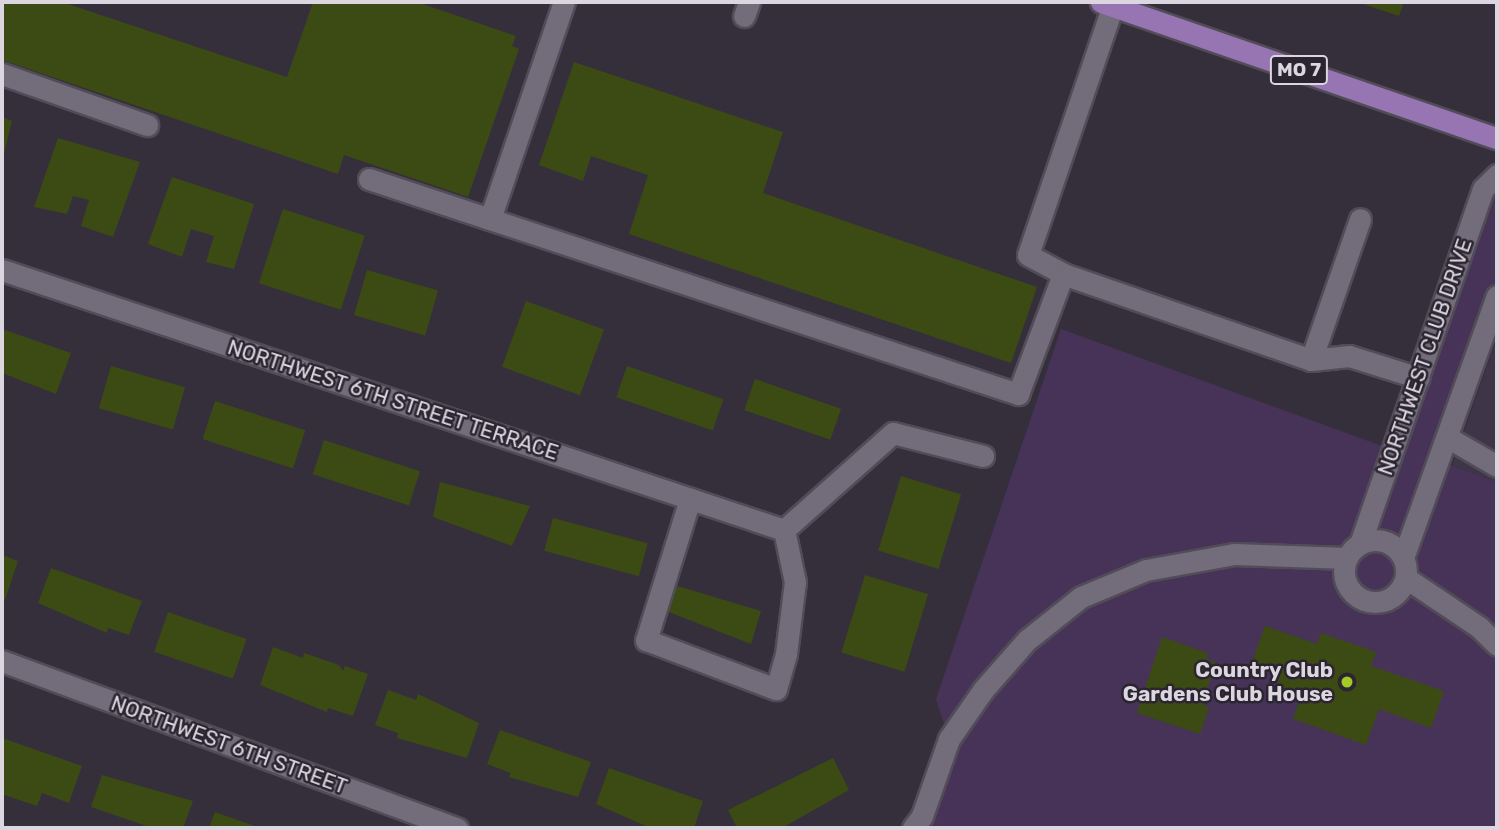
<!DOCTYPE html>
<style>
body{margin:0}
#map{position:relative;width:1499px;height:830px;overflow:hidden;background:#352f3c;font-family:Rubik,sans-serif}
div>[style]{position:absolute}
.built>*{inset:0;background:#3f3548}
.green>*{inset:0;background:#473357}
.building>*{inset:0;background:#3c4a14;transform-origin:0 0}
.roads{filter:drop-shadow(2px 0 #524c58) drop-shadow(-2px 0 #524c58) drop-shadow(0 2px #524c58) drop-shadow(0 -2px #524c58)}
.minor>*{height:21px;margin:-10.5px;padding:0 10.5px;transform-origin:10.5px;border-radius:10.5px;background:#736c7b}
.minor>.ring{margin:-10.5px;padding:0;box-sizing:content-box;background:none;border:21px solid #736c7b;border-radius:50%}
.major>*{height:21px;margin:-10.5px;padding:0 10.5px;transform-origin:10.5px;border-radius:10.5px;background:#9775b3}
.dots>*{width:19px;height:19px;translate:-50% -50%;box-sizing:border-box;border:4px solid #2b2531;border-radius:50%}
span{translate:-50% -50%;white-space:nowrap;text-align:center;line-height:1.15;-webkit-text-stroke:5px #2b2531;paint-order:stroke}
.shield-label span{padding:2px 5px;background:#2b2531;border:2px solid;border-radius:5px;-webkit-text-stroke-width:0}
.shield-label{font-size:19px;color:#dbd6df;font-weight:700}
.street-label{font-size:21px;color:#dbd6df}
.poi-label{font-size:21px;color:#dbd6df;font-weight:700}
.right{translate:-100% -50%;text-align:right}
.frame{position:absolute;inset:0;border:4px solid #dbd6df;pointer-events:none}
</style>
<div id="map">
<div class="built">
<div style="clip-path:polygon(1497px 338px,1497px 482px,1452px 466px)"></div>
</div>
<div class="green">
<div style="clip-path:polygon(1474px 181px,1497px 188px,1497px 287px,1438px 461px,1497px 482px,1497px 828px,913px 828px,949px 739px,936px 699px,1061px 329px,1393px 450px)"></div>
</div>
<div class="building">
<div style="clip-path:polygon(2px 2px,62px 2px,287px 77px,313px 2px,417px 2px,516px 36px,512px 46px,519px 49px,468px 197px,344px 155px,338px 174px,2px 60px)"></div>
<div style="clip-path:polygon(1357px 2px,1404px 2px,1399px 16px)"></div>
<div style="clip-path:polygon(574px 62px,783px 132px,763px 193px,1037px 287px,1011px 363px,629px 234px,648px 175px,591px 156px,583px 181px,539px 165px)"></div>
<div style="clip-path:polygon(2px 117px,12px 121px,3px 158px,2px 158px)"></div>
<div style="clip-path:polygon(58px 138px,140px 162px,113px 237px,81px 226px,89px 200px,73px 196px,67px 214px,34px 207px)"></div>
<div style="clip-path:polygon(172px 177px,254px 204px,234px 269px,206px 262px,214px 236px,191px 229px,182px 257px,148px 244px)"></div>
<div style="left:283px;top:209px;width:86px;height:78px;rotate:18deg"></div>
<div style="left:367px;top:270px;width:74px;height:47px;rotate:16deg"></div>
<div style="left:526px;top:301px;width:83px;height:70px;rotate:20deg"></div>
<div style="clip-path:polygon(2px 329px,71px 353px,56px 394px,2px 373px)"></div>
<div style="left:111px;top:366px;width:77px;height:44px;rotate:16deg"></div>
<div style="left:627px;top:366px;width:102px;height:33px;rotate:19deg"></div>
<div style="left:755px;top:379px;width:91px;height:33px;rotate:19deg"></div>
<div style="left:215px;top:401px;width:95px;height:40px;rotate:18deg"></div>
<div style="left:324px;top:440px;width:101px;height:36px;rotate:18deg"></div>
<div style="left:901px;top:476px;width:63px;height:78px;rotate:17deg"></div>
<div style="clip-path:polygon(440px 482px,530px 506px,512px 546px,433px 517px)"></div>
<div style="left:553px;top:518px;width:98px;height:34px;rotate:15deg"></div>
<div style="clip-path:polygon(2px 555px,18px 561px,5px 600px,2px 599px)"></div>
<div style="clip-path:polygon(51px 568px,142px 601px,129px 635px,108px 628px,107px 633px,38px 603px)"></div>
<div style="left:865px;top:575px;width:66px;height:81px;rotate:17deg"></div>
<div style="clip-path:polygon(674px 585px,761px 611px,751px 644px,666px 611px)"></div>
<div style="left:168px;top:612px;width:83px;height:42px;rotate:19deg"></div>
<div style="clip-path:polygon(1265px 626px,1317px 644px,1321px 633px,1376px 652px,1371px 666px,1444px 691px,1431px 728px,1379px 709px,1366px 745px,1293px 719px,1299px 702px,1274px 693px,1281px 672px,1252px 662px)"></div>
<div style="clip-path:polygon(1162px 637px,1208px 653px,1206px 659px,1216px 662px,1202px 704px,1209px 707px,1200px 734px,1137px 713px)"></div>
<div style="clip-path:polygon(273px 647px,303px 658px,304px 653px,339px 665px,343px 671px,345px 666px,368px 674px,353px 716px,328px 708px,327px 712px,260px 685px)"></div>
<div style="clip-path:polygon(388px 690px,416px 700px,418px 694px,479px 723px,467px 758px,397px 738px,398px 733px,375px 725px)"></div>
<div style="clip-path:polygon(500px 730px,591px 762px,578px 797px,509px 777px,511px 773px,487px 764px)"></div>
<div style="clip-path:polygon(2px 738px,82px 766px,69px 803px,42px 793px,37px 806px,2px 794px)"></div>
<div style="clip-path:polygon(833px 758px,849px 790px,782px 828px,737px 828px,728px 810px)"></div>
<div style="clip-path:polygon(609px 768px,703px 801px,694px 828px,650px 828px,596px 804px)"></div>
<div style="clip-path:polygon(102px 775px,193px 801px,183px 828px,152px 828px,91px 807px)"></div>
<div style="clip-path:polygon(215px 812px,260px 828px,209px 828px)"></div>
</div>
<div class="roads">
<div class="minor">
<div style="left:1114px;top:2px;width:267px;rotate:108.8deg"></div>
<div style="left:1028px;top:255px;width:40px;rotate:28deg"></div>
<div style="left:1063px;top:274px;width:262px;rotate:19.1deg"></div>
<div style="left:1311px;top:360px;width:38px;rotate:-6deg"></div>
<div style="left:1349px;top:356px;width:73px;rotate:17.4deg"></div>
<div style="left:744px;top:16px;width:15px;rotate:-70deg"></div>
<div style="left:2px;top:74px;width:154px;rotate:19.4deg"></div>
<div style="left:369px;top:179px;width:684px;rotate:18.33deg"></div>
<div style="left:1018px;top:394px;width:128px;rotate:-69.4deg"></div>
<div style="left:490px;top:219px;width:229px;rotate:-71.2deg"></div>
<div style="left:2px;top:270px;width:824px;rotate:18.39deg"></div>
<div style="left:1311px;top:360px;width:149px;rotate:-70.8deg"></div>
<div style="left:1447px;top:437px;width:58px;rotate:30.1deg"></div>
<div style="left:690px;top:499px;width:148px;rotate:107.3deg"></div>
<div style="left:646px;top:640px;width:139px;rotate:20.7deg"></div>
<div style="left:776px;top:689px;width:36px;rotate:-74deg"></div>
<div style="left:786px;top:654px;width:73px;rotate:-82.9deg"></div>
<div style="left:795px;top:582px;width:53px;rotate:-101.9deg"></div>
<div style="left:784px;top:530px;width:146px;rotate:-41.7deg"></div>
<div style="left:893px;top:433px;width:93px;rotate:14.3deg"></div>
<div class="ring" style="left:1344px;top:540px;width:41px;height:41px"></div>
<div style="left:1360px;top:544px;width:376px;rotate:-70.9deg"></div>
<div style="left:1483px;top:189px;width:20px;rotate:-45deg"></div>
<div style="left:1403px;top:558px;width:278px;rotate:-70.3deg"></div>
<div style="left:1406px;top:578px;width:88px;rotate:33.9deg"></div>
<div style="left:1479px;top:627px;width:25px;rotate:45deg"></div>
<div style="left:2px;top:661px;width:485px;rotate:20.2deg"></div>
<div style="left:913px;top:828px;width:15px;rotate:-53deg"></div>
<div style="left:922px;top:816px;width:82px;rotate:-70.7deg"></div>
<div style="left:949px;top:739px;width:60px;rotate:-55.2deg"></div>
<div style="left:983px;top:690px;width:67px;rotate:-48.7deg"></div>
<div style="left:1027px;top:640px;width:69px;rotate:-38.5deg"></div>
<div style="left:1081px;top:597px;width:70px;rotate:-22.6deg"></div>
<div style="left:1146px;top:570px;width:89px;rotate:-10.3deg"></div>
<div style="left:1234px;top:554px;width:113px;rotate:2deg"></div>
</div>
<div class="major">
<div style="left:1101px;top:2px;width:419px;rotate:19deg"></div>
</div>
</div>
<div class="dots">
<div style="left:1347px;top:682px;background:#a3c927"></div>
</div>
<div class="shield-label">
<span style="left:1299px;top:70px">MO 7</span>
</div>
<div class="street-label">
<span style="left:1425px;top:357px;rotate:-71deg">NORTHWEST CLUB DRIVE</span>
<span style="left:393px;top:400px;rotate:18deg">NORTHWEST 6TH STREET TERRACE</span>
<span style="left:229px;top:745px;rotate:20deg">NORTHWEST 6TH STREET</span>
</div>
<div class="poi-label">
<span class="right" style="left:1333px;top:682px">Country Club<br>Gardens Club House</span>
</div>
<div class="frame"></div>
</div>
